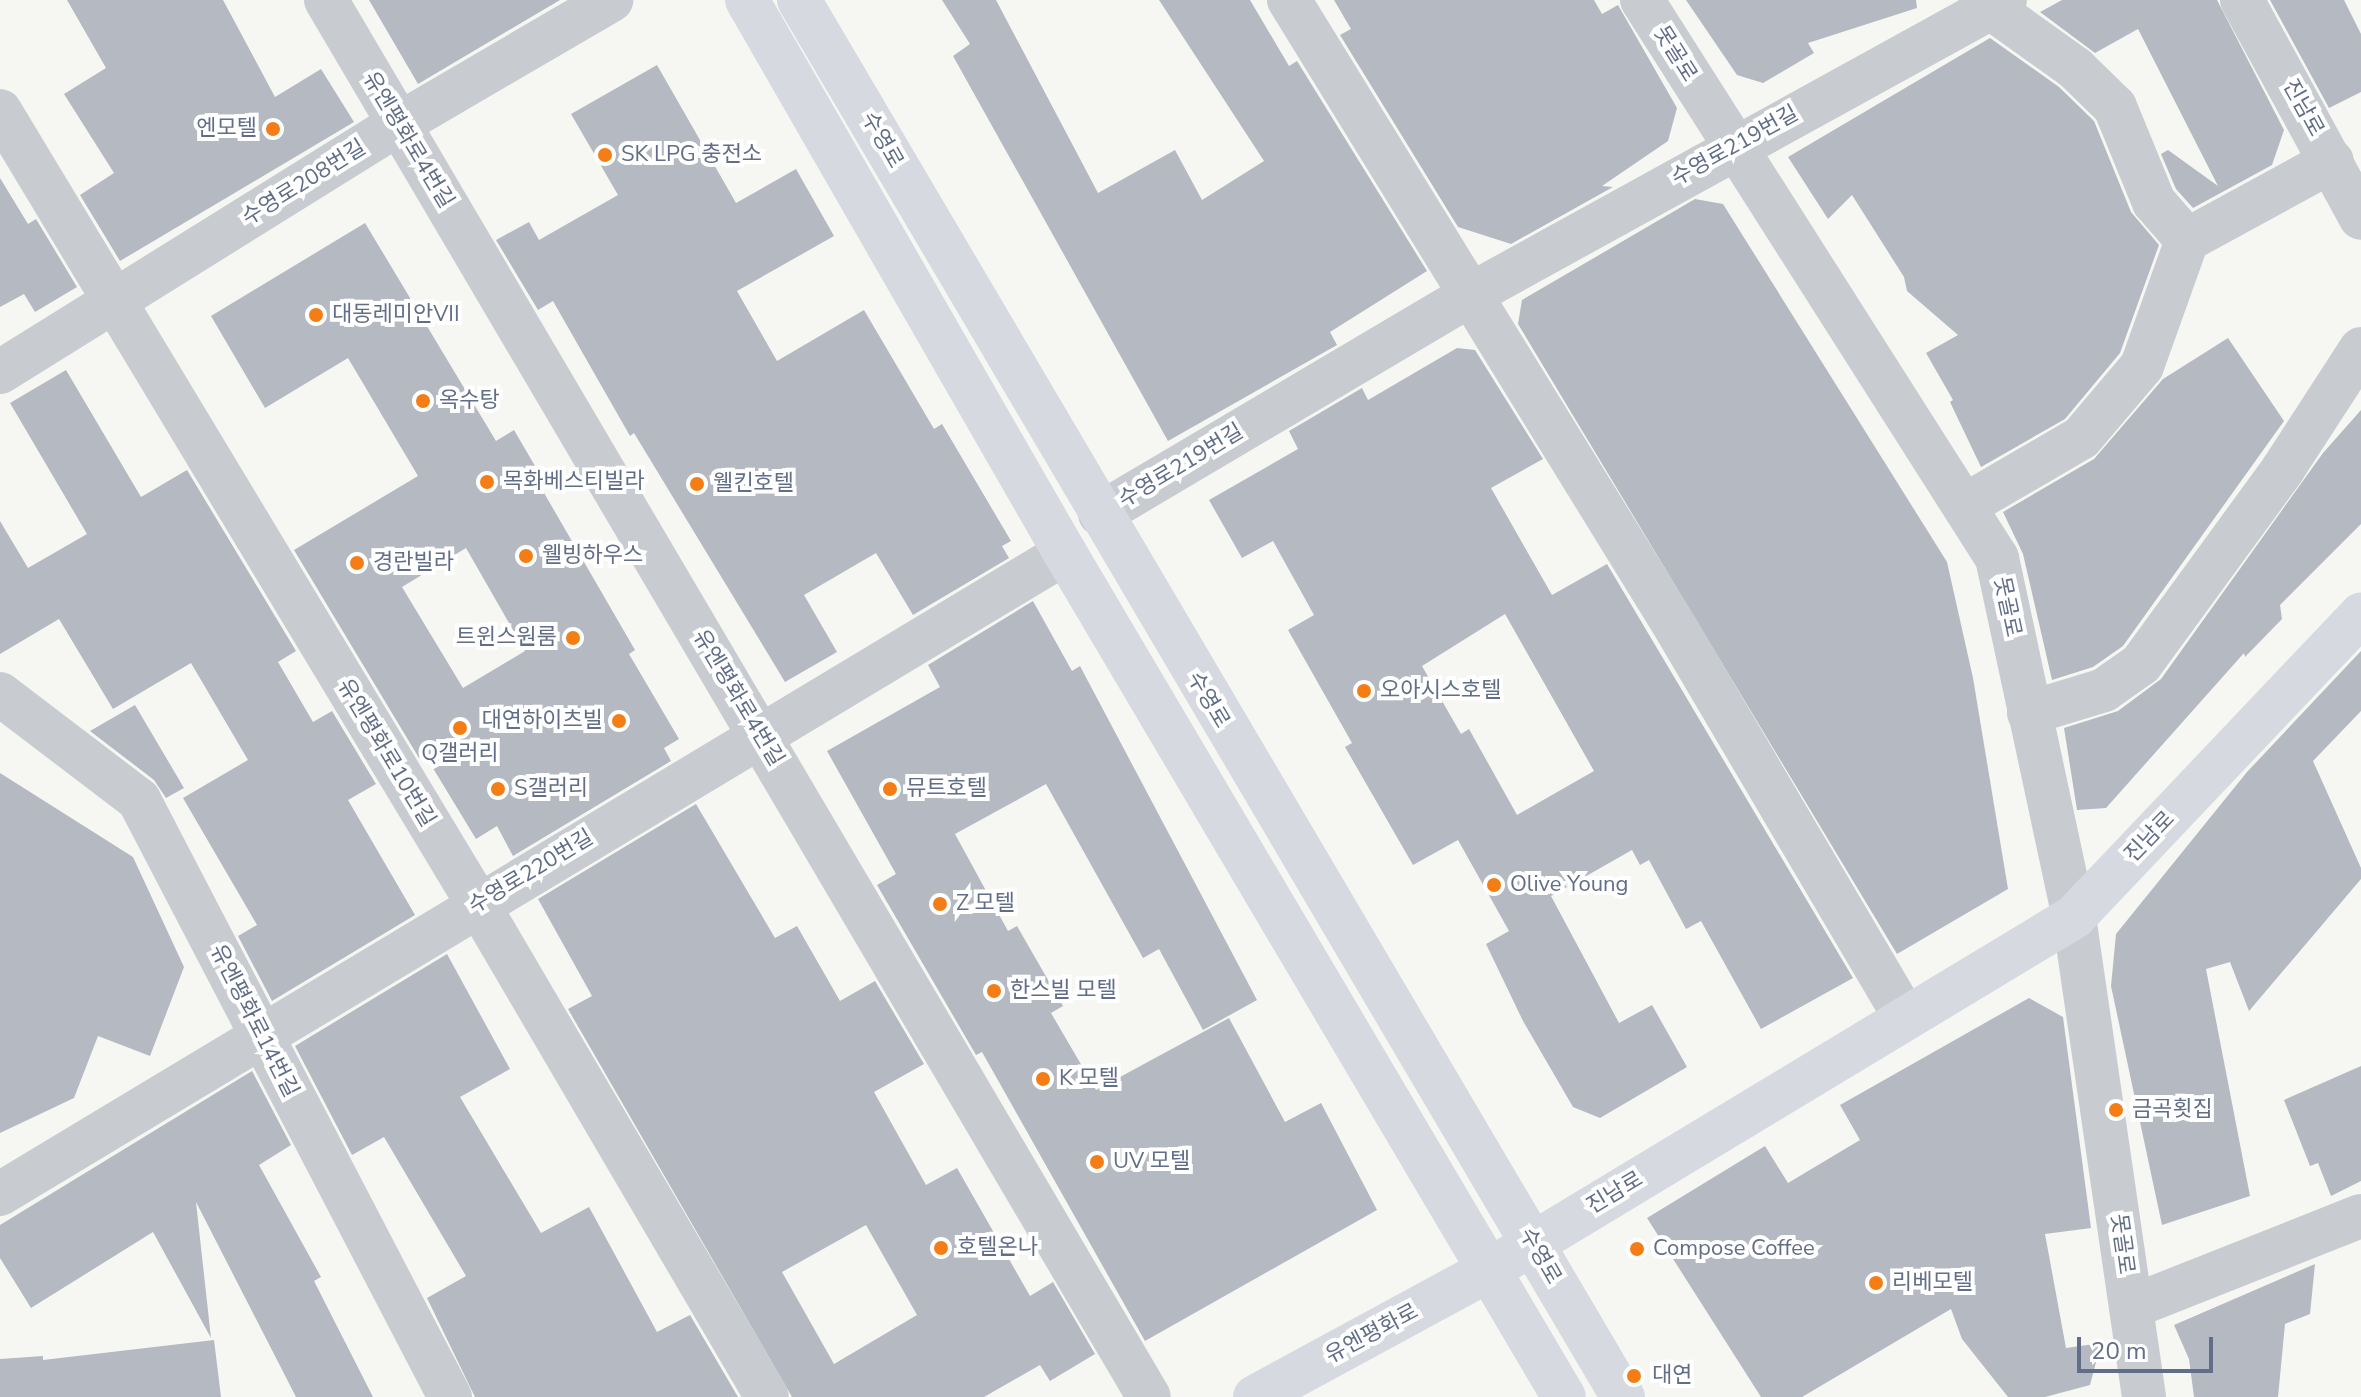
<!DOCTYPE html>
<meta charset="utf-8">
<style>
body{margin:0}
#map{position:relative;width:2361px;height:1397px;overflow:hidden;background:#f6f7f3;font-family:"Nunito Sans","Noto Sans KR",sans-serif}
div>[style]{position:absolute}
.building>*{inset:0;background:#b5b9c1}
.minor>*{height:44px;margin:-22px;padding:0 22px;transform-origin:22px;border-radius:22px;background:#c8cbcf}
.major>*{height:44px;margin:-22px;padding:0 22px;transform-origin:22px;border-radius:22px;background:#d6d9df}
.dots>*{width:22px;height:22px;translate:-50% -50%;box-sizing:border-box;border:4px solid #fff;border-radius:50%}
span{translate:-50% -50%;white-space:nowrap;text-align:center;line-height:1.15;-webkit-text-stroke:8px #fff;paint-order:stroke}
.street-label{font-size:22px;color:#626e87}
.poi-label{font-size:22px;color:#626e87}
.right{translate:-100% -50%;text-align:right}
.left{translate:0 -50%;text-align:left}
.scale{position:absolute;left:2077px;top:1337px;width:136px;height:36px;box-sizing:border-box;border:4px solid #626e87;border-top:0;padding-left:10px;font-size:24px;line-height:28px;white-space:nowrap;color:#626e87;-webkit-text-stroke:6px #fff;paint-order:stroke}
</style>
<div id="map">
<div class="building">
<div style="clip-path:polygon(67px 0,223px 0,275px 97px,321px 69px,354px 122px,120px 261px,80px 195px,114px 173px,64px 94px,106px 68px)"></div>
<div style="clip-path:polygon(369px 0,560px 0,418px 84px)"></div>
<div style="clip-path:polygon(942px 0,996px 0,1098px 193px,1175px 150px,1202px 200px,1264px 161px,1159px 0,1250px 0,1289px 66px,1297px 61px,1427px 271px,1330px 332px,1337px 345px,1168px 441px,953px 56px,970px 44px)"></div>
<div style="clip-path:polygon(1334px 0,1594px 0,1602px 14px,1618px 5px,1677px 108px,1668px 141px,1602px 186px,1613px 187px,1511px 244px,1458px 227px,1340px 35px,1351px 29px)"></div>
<div style="clip-path:polygon(1686px 0,1916px 0,1917px 8px,1808px 43px,1814px 53px,1763px 83px,1737px 75px)"></div>
<div style="clip-path:polygon(2062px 0,2217px 0,2284px 130px,2272px 165px,2193px 208px,2176px 189px,2161px 154px,2168px 150px,2218px 186px,2138px 29px,2095px 53px,2040px 12px)"></div>
<div style="clip-path:polygon(2270px 0,2344px 0,2361px 34px,2361px 92px,2329px 108px)"></div>
<div style="clip-path:polygon(1990px 38px,2059px 87px,2094px 121px,2131px 212px,2159px 245px,2120px 353px,2065px 419px,1981px 467px,1950px 402px,1953px 400px,1926px 353px,1958px 335px,1907px 291px,1904px 277px,1852px 195px,1828px 219px,1788px 157px)"></div>
<div style="clip-path:polygon(657px 65px,736px 203px,796px 169px,834px 236px,737px 291px,777px 361px,864px 310px,934px 429px,942px 424px,1011px 541px,1002px 546px,1009px 558px,913px 615px,876px 553px,804px 595px,837px 652px,785px 682px,634px 433px,630px 436px,553px 301px,538px 310px,496px 240px,529px 222px,539px 240px,618px 195px,571px 114px)"></div>
<div style="clip-path:polygon(0 178px,28px 224px,36px 219px,77px 287px,35px 312px,24px 294px,0 307px)"></div>
<div style="clip-path:polygon(1695px 199px,1723px 204px,1947px 562px,1973px 678px,2008px 889px,1897px 954px,1518px 324px,1522px 300px)"></div>
<div style="clip-path:polygon(evenodd,365px 223px,496px 441px,514px 430px,545px 483px,540px 486px,635px 650px,629px 654px,679px 739px,664px 748px,671px 761px,513px 856px,497px 826px,476px 839px,425px 755px,419px 758px,294px 550px,418px 476px,348px 358px,265px 408px,211px 316px,365px 223px,466px 548px,525px 651px,463px 688px,402px 587px,466px 548px)"></div>
<div style="clip-path:polygon(2228px 338px,2284px 421px,2123px 646px,2093px 667px,2052px 680px,2023px 554px,2003px 512px,2094px 459px,2163px 379px)"></div>
<div style="clip-path:polygon(evenodd,1457px 348px,1475px 350px,1543px 459px,1491px 488px,1552px 595px,1607px 564px,1853px 978px,1761px 1029px,1701px 921px,1686px 929px,1649px 860px,1640px 865px,1632px 850px,1551px 896px,1619px 1023px,1652px 1005px,1687px 1067px,1600px 1118px,1573px 1107px,1523px 1021px,1486px 944px,1509px 931px,1458px 840px,1413px 865px,1345px 747px,1352px 743px,1288px 630px,1314px 615px,1273px 541px,1242px 558px,1209px 500px,1298px 449px,1289px 431px,1362px 388px,1368px 400px,1457px 348px,1505px 614px,1594px 771px,1517px 815px,1469px 729px,1461px 734px,1422px 666px,1505px 614px)"></div>
<div style="clip-path:polygon(66px 370px,141px 497px,187px 470px,296px 651px,278px 662px,313px 722px,332px 711px,376px 784px,348px 800px,415px 915px,272px 1001px,238px 936px,257px 925px,183px 798px,248px 760px,191px 663px,113px 709px,59px 619px,0 654px,0 521px,28px 568px,87px 534px,10px 403px)"></div>
<div style="clip-path:polygon(2361px 410px,2361px 524px,2280px 605px,2282px 619px,2245px 657px,2244px 653px,2106px 808px,2077px 810px,2064px 728px,2118px 711px,2161px 679px,2323px 453px)"></div>
<div style="clip-path:polygon(1033px 601px,1072px 671px,1080px 666px,1257px 1000px,1203px 1030px,1159px 949px,1143px 958px,1046px 784px,955px 834px,1008px 931px,1017px 926px,1063px 1006px,1051px 1013px,1096px 1090px,1229px 1018px,1285px 1122px,1321px 1103px,1377px 1210px,1145px 1341px,982px 1052px,976px 1055px,877px 885px,896px 874px,827px 751px,940px 687px,928px 665px)"></div>
<div style="clip-path:polygon(2361px 651px,2361px 711px,2313px 761px,2361px 868px,2361px 879px,2249px 1011px,2230px 962px,2206px 969px,2250px 1196px,2162px 1225px,2111px 986px,2116px 934px,2247px 772px)"></div>
<div style="clip-path:polygon(135px 705px,184px 788px,166px 798px,154px 780px,90px 731px)"></div>
<div style="clip-path:polygon(0 773px,133px 857px,184px 967px,150px 1056px,98px 1036px,74px 1098px,0 1133px)"></div>
<div style="clip-path:polygon(evenodd,696px 804px,775px 938px,797px 926px,840px 1001px,875px 981px,924px 1064px,874px 1092px,926px 1185px,957px 1168px,1030px 1296px,1053px 1282px,1095px 1354px,1050px 1381px,1040px 1365px,984px 1397px,792px 1397px,568px 1009px,592px 996px,538px 899px,696px 804px,866px 1225px,917px 1315px,834px 1364px,782px 1272px,866px 1225px)"></div>
<div style="clip-path:polygon(447px 954px,510px 1069px,460px 1097px,541px 1233px,589px 1207px,657px 1332px,690px 1315px,738px 1397px,475px 1397px,427px 1298px,466px 1276px,384px 1137px,352px 1155px,295px 1046px)"></div>
<div style="clip-path:polygon(2029px 998px,2063px 1017px,2091px 1228px,2045px 1234px,2066px 1348px,2101px 1343px,2090px 1385px,2045px 1397px,2008px 1397px,1962px 1339px,1951px 1309px,1802px 1397px,1761px 1397px,1647px 1218px,1765px 1146px,1788px 1183px,1860px 1140px,1840px 1105px)"></div>
<div style="clip-path:polygon(2361px 1066px,2361px 1181px,2331px 1196px,2318px 1163px,2310px 1166px,2284px 1100px)"></div>
<div style="clip-path:polygon(252px 1071px,291px 1145px,259px 1165px,321px 1277px,314px 1281px,373px 1397px,296px 1397px,196px 1202px,211px 1338px,153px 1232px,31px 1308px,0 1258px,0 1225px)"></div>
<div style="clip-path:polygon(2315px 1264px,2310px 1314px,2285px 1324px,2278px 1397px,2194px 1397px,2189px 1359px,2174px 1325px)"></div>
<div style="clip-path:polygon(214px 1340px,221px 1397px,0 1397px,0 1359px,43px 1356px,43px 1360px)"></div>
</div>
<div class="minor">
<div style="left:326px;top:0;width:1621px;rotate:59.5deg"></div>
<div style="left:1289px;top:0;width:740px;rotate:58.37deg"></div>
<div style="left:1677px;top:630px;width:449px;rotate:59.5deg"></div>
<div style="left:1642px;top:0;width:661px;rotate:57.54deg"></div>
<div style="left:1997px;top:558px;width:367px;rotate:77.9deg"></div>
<div style="left:2074px;top:917px;width:485px;rotate:81.7deg"></div>
<div style="left:1980px;top:0;width:117px;rotate:35.6deg"></div>
<div style="left:2075px;top:68px;width:56px;rotate:44.3deg"></div>
<div style="left:2115px;top:107px;width:103px;rotate:67.7deg"></div>
<div style="left:2154px;top:202px;width:50px;rotate:49deg"></div>
<div style="left:2242px;top:0;width:248px;rotate:61.4deg"></div>
<div style="left:0;top:111px;width:926px;rotate:58.92deg"></div>
<div style="left:478px;top:904px;width:571px;rotate:59.62deg"></div>
<div style="left:0;top:372px;width:470px;rotate:-31.9deg"></div>
<div style="left:399px;top:124px;width:246px;rotate:-30.3deg"></div>
<div style="left:1964px;top:506px;width:135px;rotate:-30.2deg"></div>
<div style="left:2081px;top:438px;width:94px;rotate:-49.7deg"></div>
<div style="left:2142px;top:366px;width:134px;rotate:-70.3deg"></div>
<div style="left:2187px;top:240px;width:165px;rotate:-28.6deg"></div>
<div style="left:1100px;top:514px;width:428px;rotate:-30.6deg"></div>
<div style="left:1468px;top:296px;width:613px;rotate:-28.86deg"></div>
<div style="left:0;top:694px;width:175px;rotate:37.3deg"></div>
<div style="left:139px;top:800px;width:673px;rotate:62.48deg"></div>
<div style="left:2029px;top:713px;width:78px;rotate:-17deg"></div>
<div style="left:2104px;top:690px;width:45px;rotate:-35.1deg"></div>
<div style="left:2141px;top:664px;width:241px;rotate:-53.9deg"></div>
<div style="left:2283px;top:469px;width:143px;rotate:-57deg"></div>
<div style="left:0;top:1194px;width:1243px;rotate:-31.04deg"></div>
<div style="left:2131px;top:1307px;width:247px;rotate:-21.6deg"></div>
</div>
<div class="major">
<div style="left:747px;top:0;width:638px;rotate:60.1deg"></div>
<div style="left:1065px;top:553px;width:980px;rotate:59.41deg"></div>
<div style="left:799px;top:0;width:1622px;rotate:59.47deg"></div>
<div style="left:1255px;top:1397px;width:266px;rotate:-28.5deg"></div>
<div style="left:1489px;top:1270px;width:683px;rotate:-31.11deg"></div>
<div style="left:2074px;top:917px;width:417px;rotate:-46.5deg"></div>
</div>
<div class="dots">
<div style="left:273px;top:129px;background:#f47d15"></div>
<div style="left:605px;top:155px;background:#f47d15"></div>
<div style="left:316px;top:315px;background:#f47d15"></div>
<div style="left:423px;top:401px;background:#f47d15"></div>
<div style="left:487px;top:482px;background:#f47d15"></div>
<div style="left:697px;top:484px;background:#f47d15"></div>
<div style="left:526px;top:556px;background:#f47d15"></div>
<div style="left:357px;top:563px;background:#f47d15"></div>
<div style="left:573px;top:638px;background:#f47d15"></div>
<div style="left:1364px;top:691px;background:#f47d15"></div>
<div style="left:619px;top:721px;background:#f47d15"></div>
<div style="left:460px;top:728px;background:#f47d15"></div>
<div style="left:498px;top:789px;background:#f47d15"></div>
<div style="left:890px;top:789px;background:#f47d15"></div>
<div style="left:1494px;top:885px;background:#f47d15"></div>
<div style="left:940px;top:904px;background:#f47d15"></div>
<div style="left:994px;top:991px;background:#f47d15"></div>
<div style="left:1043px;top:1079px;background:#f47d15"></div>
<div style="left:2116px;top:1110px;background:#f47d15"></div>
<div style="left:1097px;top:1162px;background:#f47d15"></div>
<div style="left:941px;top:1248px;background:#f47d15"></div>
<div style="left:1637px;top:1249px;background:#f47d15"></div>
<div style="left:1876px;top:1283px;background:#f47d15"></div>
<div style="left:1634px;top:1376px;background:#f47d15"></div>
</div>
<div class="street-label">
<span style="left:1675px;top:54px;rotate:58deg">못골로</span>
<span style="left:2303px;top:108px;rotate:61deg">진남로</span>
<span style="left:408px;top:140px;rotate:59deg">유엔평화로4번길</span>
<span style="left:882px;top:140px;rotate:60deg">수영로</span>
<span style="left:1735px;top:146px;rotate:-29deg">수영로219번길</span>
<span style="left:304px;top:183px;rotate:-32deg">수영로208번길</span>
<span style="left:1181px;top:466px;rotate:-31deg">수영로219번길</span>
<span style="left:2007px;top:607px;rotate:78deg">못골로</span>
<span style="left:738px;top:698px;rotate:59deg">유엔평화로4번길</span>
<span style="left:1208px;top:700px;rotate:59deg">수영로</span>
<span style="left:386px;top:753px;rotate:59deg">유엔평화로10번길</span>
<span style="left:2150px;top:837px;rotate:-46deg">진남로</span>
<span style="left:531px;top:872px;rotate:-31deg">수영로220번길</span>
<span style="left:254px;top:1021px;rotate:63deg">유엔평화로14번길</span>
<span style="left:1615px;top:1193px;rotate:-31deg">진남로</span>
<span style="left:2122px;top:1244px;rotate:82deg">못골로</span>
<span style="left:1540px;top:1256px;rotate:60deg">수영로</span>
<span style="left:1372px;top:1334px;rotate:-28deg">유엔평화로</span>
</div>
<div class="poi-label">
<span class="right" style="left:257px;top:129px">엔모텔</span>
<span class="left" style="left:621px;top:155px">SK LPG 충전소</span>
<span class="left" style="left:332px;top:315px">대동레미안VII</span>
<span class="left" style="left:439px;top:401px">옥수탕</span>
<span class="left" style="left:503px;top:482px">목화베스티빌라</span>
<span class="left" style="left:713px;top:484px">웰킨호텔</span>
<span class="left" style="left:542px;top:556px">웰빙하우스</span>
<span class="left" style="left:373px;top:563px">경란빌라</span>
<span class="right" style="left:557px;top:638px">트윈스원룸</span>
<span class="left" style="left:1380px;top:691px">오아시스호텔</span>
<span class="right" style="left:603px;top:721px">대연하이츠빌</span>
<span style="left:460px;top:754px">Q갤러리</span>
<span class="left" style="left:514px;top:789px">S갤러리</span>
<span class="left" style="left:906px;top:789px">뮤트호텔</span>
<span class="left" style="left:1510px;top:885px">Olive Young</span>
<span class="left" style="left:956px;top:904px">Z 모텔</span>
<span class="left" style="left:1010px;top:991px">한스빌 모텔</span>
<span class="left" style="left:1059px;top:1079px">K 모텔</span>
<span class="left" style="left:2132px;top:1110px">금곡횟집</span>
<span class="left" style="left:1113px;top:1162px">UV 모텔</span>
<span class="left" style="left:957px;top:1248px">호텔온나</span>
<span class="left" style="left:1653px;top:1249px">Compose Coffee</span>
<span class="left" style="left:1892px;top:1283px">리베모텔</span>
<span class="left" style="left:1652px;top:1376px">대연</span>
</div>
<div class="scale">20 m</div>
</div>
